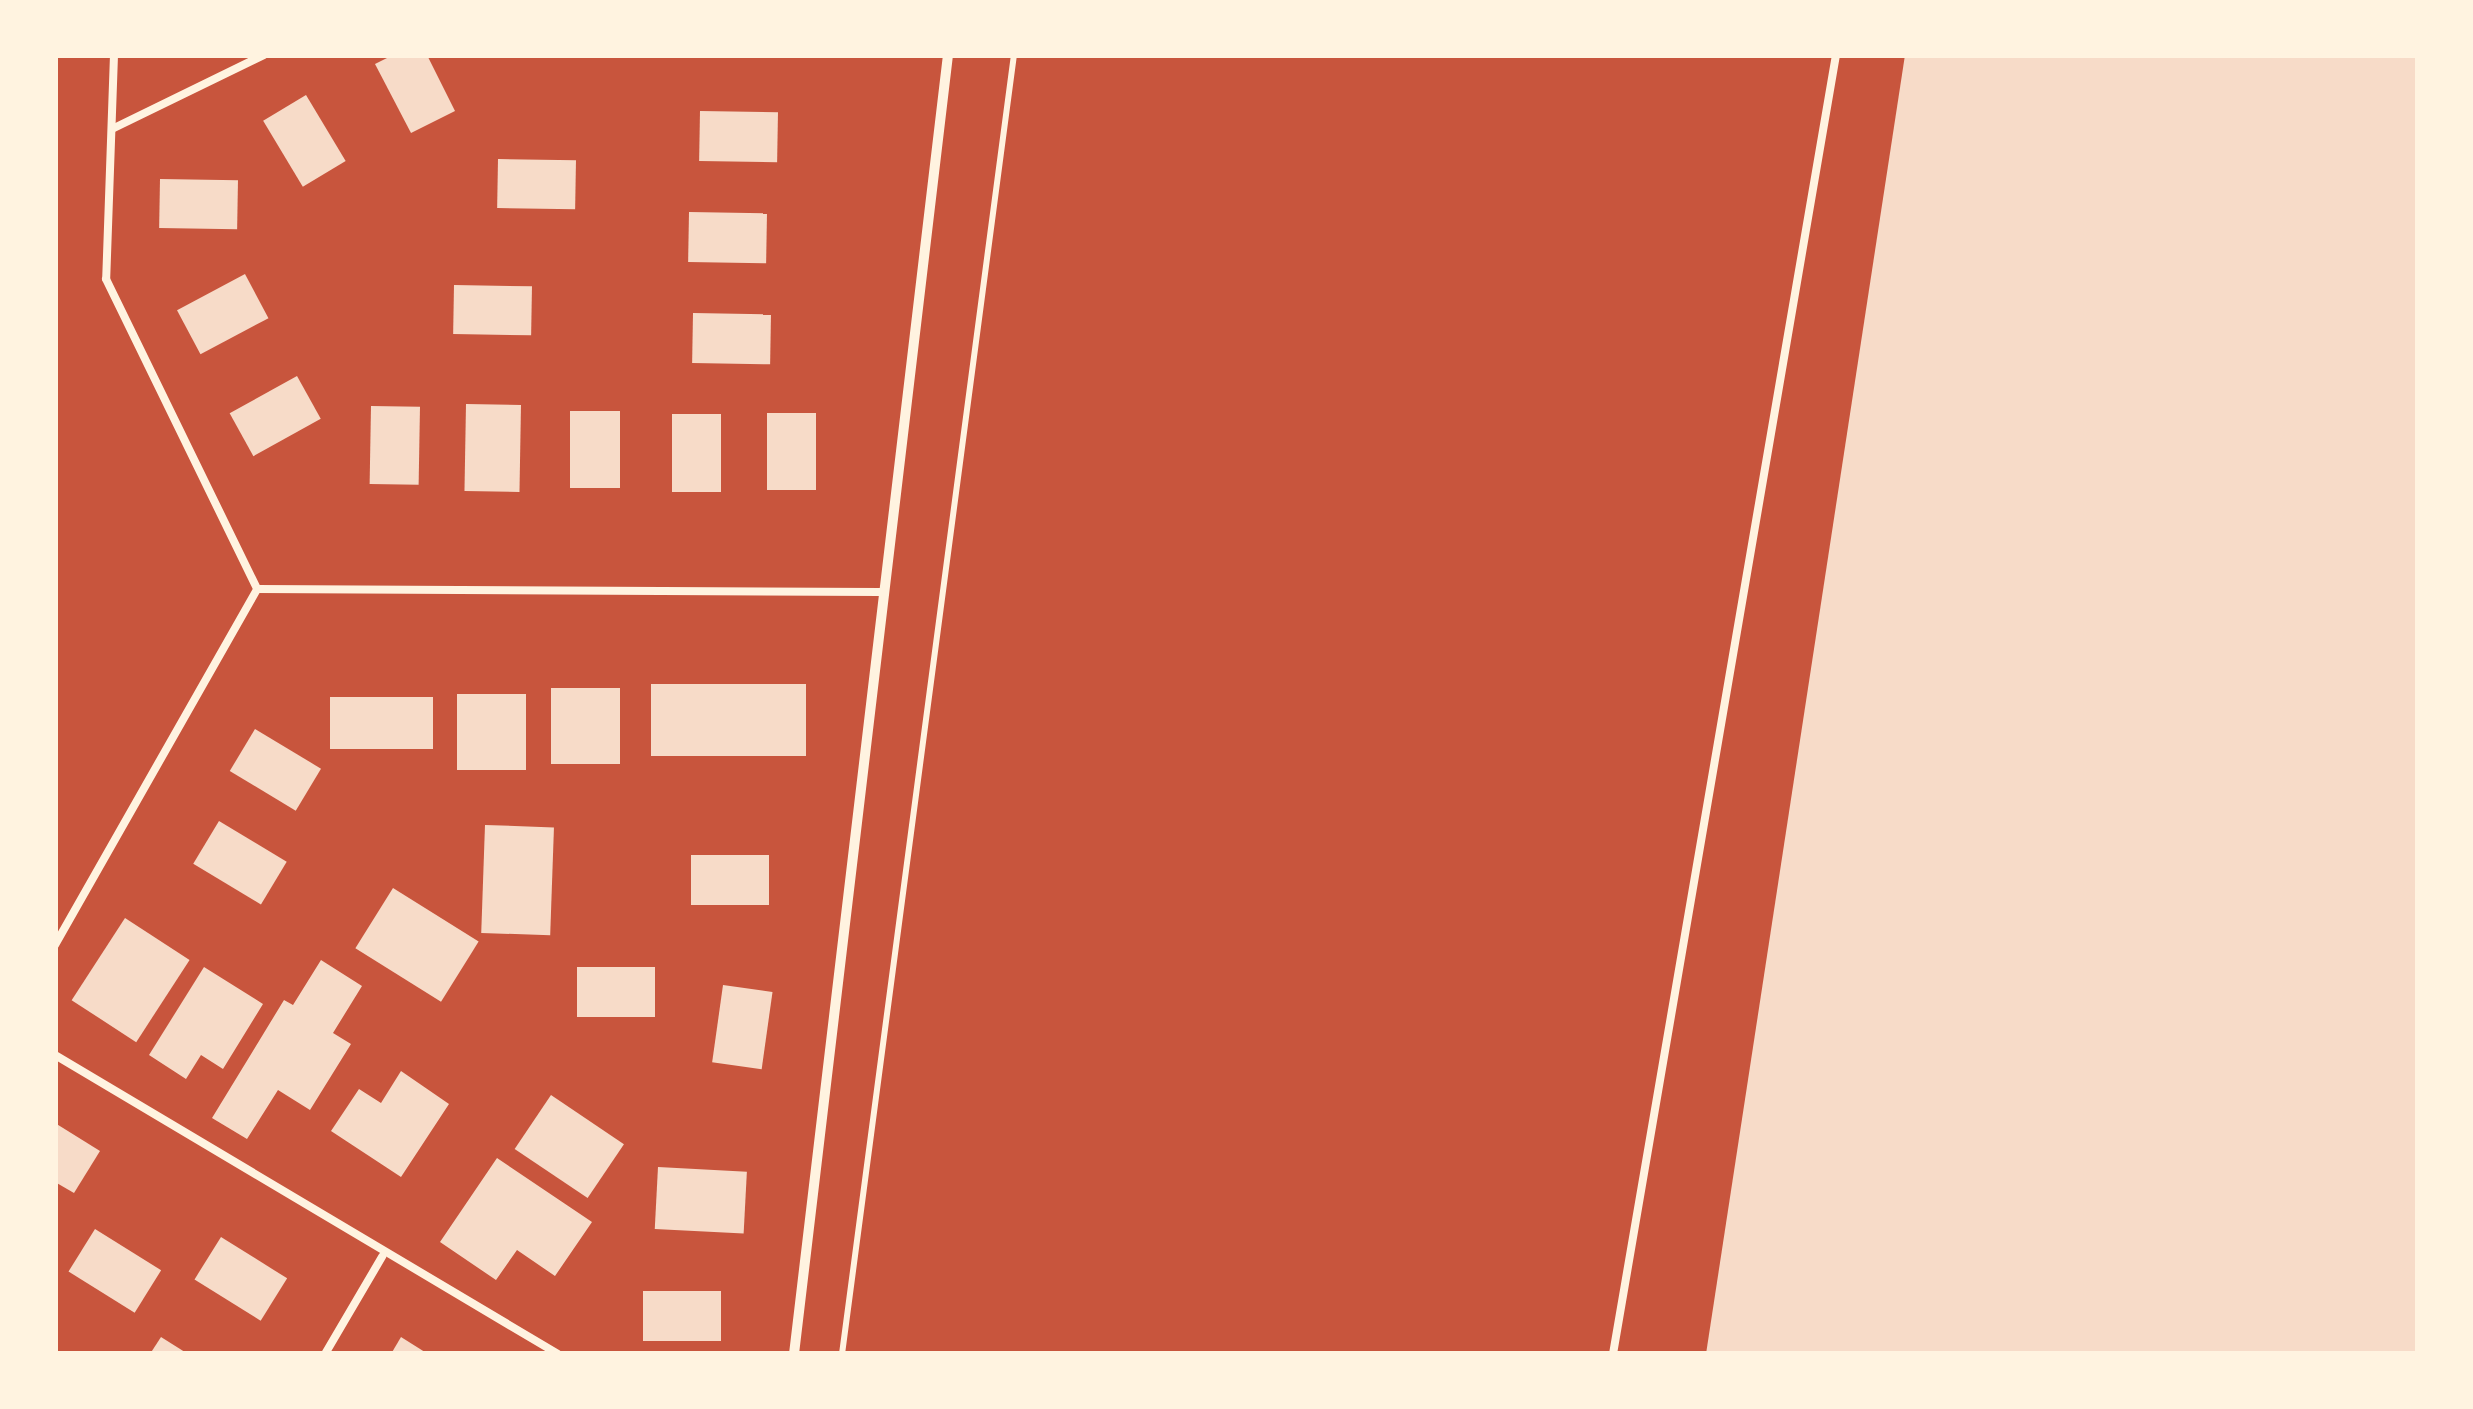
<!DOCTYPE html>
<style>
body{margin:0}
#map{position:relative;width:2473px;height:1409px;overflow:hidden;background:#c8553d;font-family:Helvetica,sans-serif}
div>[style]{position:absolute}
.building>*{inset:0;background:#f7dbc8;transform-origin:0 0}
.path>*{height:6px;margin:-3px;padding:0 3px;transform-origin:3px;border-radius:3px;background:#fff3e0}
.service>*{height:8px;margin:-4px;padding:0 4px;transform-origin:4px;border-radius:4px;background:#fff3e0}
.minor>*{height:10px;margin:-5px;padding:0 5px;transform-origin:5px;border-radius:5px;background:#fff3e0}
span{translate:-50% -50%;white-space:nowrap;text-align:center;line-height:1.15;-webkit-text-stroke:10px #fff3e0;paint-order:stroke}
.frame{position:absolute;inset:0;border:58px solid #fff3e0;pointer-events:none}
</style>
<div id="map">
<div class="building">
<div style="clip-path:polygon(393px 55px,427px 55px,455px 111px,411px 133px,375px 64px)"></div>
<div style="clip-path:polygon(1905px 55px,2418px 55px,2418px 1354px,1706px 1354px)"></div>
<div style="left:306px;top:95px;width:77px;height:50px;rotate:59deg"></div>
<div style="left:700px;top:111px;width:78px;height:50px;rotate:1deg"></div>
<div style="left:498px;top:159px;width:78px;height:49px;rotate:1deg"></div>
<div style="left:160px;top:179px;width:78px;height:49px;rotate:1deg"></div>
<div style="left:689px;top:212px;width:78px;height:50px;rotate:1deg"></div>
<div style="left:245px;top:274px;width:50px;height:77px;rotate:62deg"></div>
<div style="left:454px;top:285px;width:78px;height:49px;rotate:1deg"></div>
<div style="left:693px;top:313px;width:78px;height:50px;rotate:1deg"></div>
<div style="left:297px;top:376px;width:49px;height:77px;rotate:61deg"></div>
<div style="left:466px;top:404px;width:55px;height:87px;rotate:1deg"></div>
<div style="left:371px;top:406px;width:49px;height:78px;rotate:1deg"></div>
<div style="left:570px;top:411px;width:50px;height:77px"></div>
<div style="left:767px;top:413px;width:49px;height:77px"></div>
<div style="left:672px;top:414px;width:49px;height:78px"></div>
<div style="left:651px;top:684px;width:155px;height:72px"></div>
<div style="left:551px;top:688px;width:69px;height:76px"></div>
<div style="left:457px;top:694px;width:69px;height:76px"></div>
<div style="left:330px;top:697px;width:103px;height:52px"></div>
<div style="left:255px;top:729px;width:77px;height:49px;rotate:31deg"></div>
<div style="left:219px;top:821px;width:79px;height:50px;rotate:31deg"></div>
<div style="left:485px;top:825px;width:69px;height:108px;rotate:2deg"></div>
<div style="left:691px;top:855px;width:78px;height:50px"></div>
<div style="left:393px;top:888px;width:101px;height:71px;rotate:32deg"></div>
<div style="left:125px;top:918px;width:77px;height:98px;rotate:33deg"></div>
<div style="clip-path:polygon(321px 960px,362px 986px,333px 1033px,351px 1044px,310px 1110px,278px 1090px,247px 1139px,212px 1118px,284px 1000px,293px 1005px)"></div>
<div style="clip-path:polygon(204px 967px,263px 1004px,223px 1069px,201px 1055px,186px 1079px,149px 1055px)"></div>
<div style="left:577px;top:967px;width:78px;height:50px"></div>
<div style="left:723px;top:985px;width:50px;height:78px;rotate:8deg"></div>
<div style="clip-path:polygon(401px 1071px,449px 1104px,401px 1177px,331px 1131px,359px 1089px,381px 1103px)"></div>
<div style="left:551px;top:1095px;width:88px;height:65px;rotate:34deg"></div>
<div style="clip-path:polygon(55px 1123px,100px 1151px,74px 1193px,55px 1182px)"></div>
<div style="clip-path:polygon(497px 1158px,592px 1222px,555px 1276px,517px 1250px,496px 1280px,440px 1242px)"></div>
<div style="left:658px;top:1167px;width:89px;height:62px;rotate:3deg"></div>
<div style="left:95px;top:1229px;width:78px;height:50px;rotate:32deg"></div>
<div style="left:221px;top:1237px;width:78px;height:50px;rotate:32deg"></div>
<div style="left:643px;top:1291px;width:78px;height:50px"></div>
<div style="clip-path:polygon(161px 1337px,188px 1354px,150px 1354px)"></div>
<div style="clip-path:polygon(401px 1337px,428px 1354px,391px 1354px)"></div>
</div>
<div class="path">
<div style="left:842px;top:1354px;width:1310px;rotate:-82.46deg"></div>
</div>
<div class="service">
<div style="left:114px;top:55px;width:224px;rotate:92deg"></div>
<div style="left:106px;top:279px;width:345px;rotate:64deg"></div>
<div style="left:257px;top:589px;width:623px;rotate:0.28deg"></div>
<div style="left:114px;top:128px;width:167px;rotate:-26deg"></div>
<div style="left:55px;top:945px;width:409px;rotate:-60.4deg"></div>
<div style="left:55px;top:1055px;width:585px;rotate:30.73deg"></div>
<div style="left:325px;top:1354px;width:113px;rotate:-59.6deg"></div>
<div style="left:1613px;top:1354px;width:1318px;rotate:-80.26deg"></div>
</div>
<div class="minor">
<div style="left:794px;top:1354px;width:1308px;rotate:-83.24deg"></div>
</div>
<div class="frame"></div>
</div>
